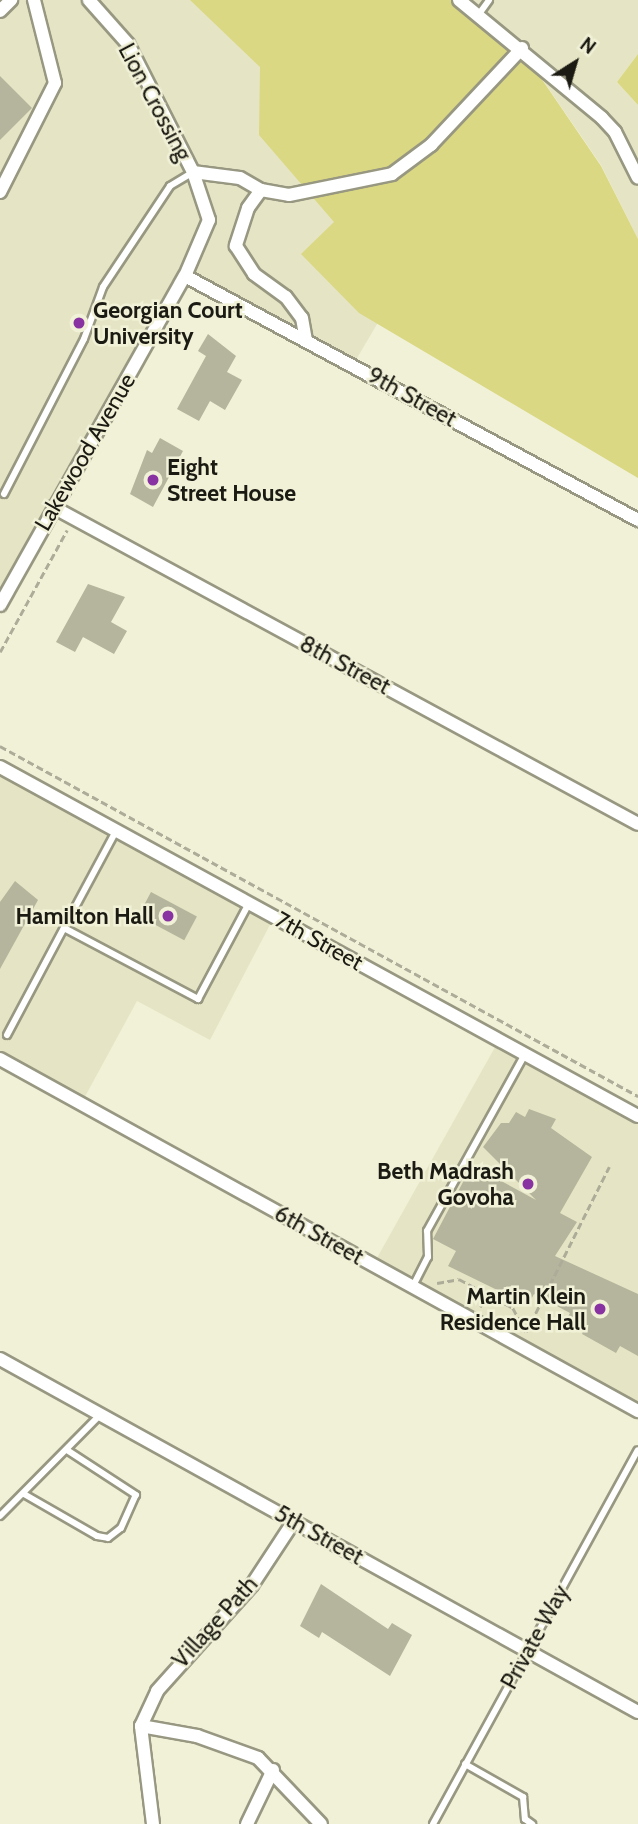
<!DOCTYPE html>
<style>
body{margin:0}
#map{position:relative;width:638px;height:1824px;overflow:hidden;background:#f1f1d8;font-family:Cabin,sans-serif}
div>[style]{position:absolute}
.built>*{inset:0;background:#e5e5c5}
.green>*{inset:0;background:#dad882}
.building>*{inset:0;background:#b5b59d;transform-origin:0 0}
.path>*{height:2.5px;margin-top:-1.25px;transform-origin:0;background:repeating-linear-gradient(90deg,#adac99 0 7px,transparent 0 10.5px)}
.roads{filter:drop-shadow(2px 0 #989882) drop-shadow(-2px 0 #989882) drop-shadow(0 2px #989882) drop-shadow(0 -2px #989882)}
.lane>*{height:6px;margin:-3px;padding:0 3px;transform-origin:3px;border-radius:3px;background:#fff}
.street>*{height:12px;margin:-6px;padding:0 6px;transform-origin:6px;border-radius:6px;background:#fff}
.dots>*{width:19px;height:19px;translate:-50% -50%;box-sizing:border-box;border:4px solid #f1f1d8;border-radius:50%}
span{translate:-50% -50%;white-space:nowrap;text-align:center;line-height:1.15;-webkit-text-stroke:5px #f1f1d8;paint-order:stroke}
.street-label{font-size:23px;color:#1c1b13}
.poi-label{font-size:23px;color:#1c1b13;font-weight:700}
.left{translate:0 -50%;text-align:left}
.right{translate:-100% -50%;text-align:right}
.north{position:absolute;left:540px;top:28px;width:70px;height:70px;-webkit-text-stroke:5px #f1f1d8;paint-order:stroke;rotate:37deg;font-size:19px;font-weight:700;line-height:28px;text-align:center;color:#1c1b13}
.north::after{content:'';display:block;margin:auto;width:24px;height:32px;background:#1c1b13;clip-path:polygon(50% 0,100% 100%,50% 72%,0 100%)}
</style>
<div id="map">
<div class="built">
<div style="clip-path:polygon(0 0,638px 0,638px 54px,617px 82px,638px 105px,638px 239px,601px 165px,531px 63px,350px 370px,185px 277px,0 609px)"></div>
<div style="clip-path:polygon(0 767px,274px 917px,210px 1040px,137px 1001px,81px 1104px,0 1059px)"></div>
<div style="clip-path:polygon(499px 1040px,638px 1116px,638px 1411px,373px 1265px)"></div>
</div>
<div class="green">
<div style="clip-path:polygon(190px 0,455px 0,530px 62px,601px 166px,638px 239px,638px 478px,359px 313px,301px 254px,334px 222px,259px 135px,260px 67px)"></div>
<div style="clip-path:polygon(638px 54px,638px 105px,617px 82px)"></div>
</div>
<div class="building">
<div style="clip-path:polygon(0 76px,32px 108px,0 140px)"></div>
<div style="clip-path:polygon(208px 334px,236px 356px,227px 372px,242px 380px,225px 410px,210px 401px,199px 421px,177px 409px,206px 356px,198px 351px)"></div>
<div style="clip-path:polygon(160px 438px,183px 451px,153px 507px,130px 494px,147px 450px,152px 453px)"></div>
<div style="clip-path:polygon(88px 584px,125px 597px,111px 622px,127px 631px,114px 654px,83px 637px,75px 652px,56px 642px)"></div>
<div style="clip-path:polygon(15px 881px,38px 900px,0 969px,0 902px)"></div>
<div style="left:151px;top:892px;width:52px;height:27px;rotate:28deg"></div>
<div style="clip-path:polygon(529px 1109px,556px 1119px,551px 1128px,592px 1157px,560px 1213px,577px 1222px,555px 1256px,638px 1294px,638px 1356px,620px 1346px,616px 1353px,582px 1334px,585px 1327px,567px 1318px,570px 1313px,534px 1294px,528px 1305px,448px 1266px,456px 1251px,433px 1239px,472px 1165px,536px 1200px,483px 1147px,501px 1123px,509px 1123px,516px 1112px,525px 1117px)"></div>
<div style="clip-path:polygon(321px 1584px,388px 1629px,392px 1623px,412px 1635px,390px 1676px,322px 1632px,319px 1638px,300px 1626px)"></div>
</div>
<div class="path">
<div style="left:0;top:652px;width:139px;rotate:-61.2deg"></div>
<div style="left:0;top:746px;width:728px;rotate:28.75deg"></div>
<div style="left:437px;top:1283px;width:22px;rotate:-10deg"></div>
<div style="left:459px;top:1279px;width:61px;rotate:28.2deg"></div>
<div style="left:513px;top:1308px;width:27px;rotate:62deg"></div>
<div style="left:480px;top:1307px;width:18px;rotate:-61deg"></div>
<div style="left:526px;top:1332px;width:185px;rotate:-63.3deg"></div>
</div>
<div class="roads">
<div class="lane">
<div style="left:479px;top:14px;width:17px;rotate:-54deg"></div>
<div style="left:4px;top:494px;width:174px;rotate:-62.7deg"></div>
<div style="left:84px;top:339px;width:55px;rotate:-69.9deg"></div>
<div style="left:103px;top:287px;width:121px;rotate:-56.4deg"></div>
<div style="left:170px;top:186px;width:27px;rotate:-31deg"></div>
<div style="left:64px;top:928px;width:110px;rotate:-61.8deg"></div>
<div style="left:7px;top:1035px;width:121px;rotate:-62deg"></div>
<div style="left:64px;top:928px;width:152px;rotate:27.9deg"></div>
<div style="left:198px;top:999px;width:109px;rotate:-62deg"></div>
<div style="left:413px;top:1286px;width:33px;rotate:-63deg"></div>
<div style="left:428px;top:1257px;width:26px;rotate:-92deg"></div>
<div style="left:427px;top:1231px;width:202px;rotate:-61deg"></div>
<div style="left:24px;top:1494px;width:84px;rotate:29.9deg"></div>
<div style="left:97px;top:1536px;width:11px;rotate:10deg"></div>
<div style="left:108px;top:1538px;width:16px;rotate:-38deg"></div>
<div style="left:121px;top:1528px;width:36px;rotate:-66deg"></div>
<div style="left:136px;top:1495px;width:82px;rotate:-146.9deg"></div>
<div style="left:0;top:1516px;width:144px;rotate:-45.3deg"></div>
<div style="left:465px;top:1764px;width:67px;rotate:29.6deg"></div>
<div style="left:523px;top:1797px;width:22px;rotate:85deg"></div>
<div style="left:525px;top:1819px;width:9px;rotate:36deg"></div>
<div style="left:433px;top:1824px;width:426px;rotate:-61.3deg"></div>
</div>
<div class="street">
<div style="left:459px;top:0;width:185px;rotate:39.5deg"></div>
<div style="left:602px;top:118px;width:19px;rotate:47deg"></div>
<div style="left:615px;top:132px;width:51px;rotate:63.4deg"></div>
<div style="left:0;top:11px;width:16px;rotate:-45deg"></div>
<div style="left:193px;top:172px;width:47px;rotate:7.3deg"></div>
<div style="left:240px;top:178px;width:24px;rotate:30deg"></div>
<div style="left:261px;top:190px;width:28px;rotate:10deg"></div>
<div style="left:289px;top:195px;width:105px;rotate:-11.5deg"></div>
<div style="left:392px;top:174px;width:49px;rotate:-36.6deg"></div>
<div style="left:431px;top:145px;width:133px;rotate:-46.8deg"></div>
<div style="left:261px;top:190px;width:22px;rotate:126deg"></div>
<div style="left:248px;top:208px;width:40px;rotate:108deg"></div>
<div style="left:236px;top:246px;width:33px;rotate:57deg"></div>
<div style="left:254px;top:274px;width:39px;rotate:36deg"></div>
<div style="left:286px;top:297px;width:26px;rotate:53deg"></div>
<div style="left:302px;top:318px;width:22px;rotate:80deg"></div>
<div style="left:0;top:192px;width:122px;rotate:-63.2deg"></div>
<div style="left:55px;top:83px;width:86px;rotate:-104.2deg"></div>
<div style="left:185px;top:276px;width:515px;rotate:28.31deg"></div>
<div style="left:53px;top:507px;width:665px;rotate:28.45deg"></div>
<div style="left:0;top:605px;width:377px;rotate:-60.7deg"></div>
<div style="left:185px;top:276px;width:61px;rotate:-66.8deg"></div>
<div style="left:209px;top:220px;width:51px;rotate:-108.4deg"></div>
<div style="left:193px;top:172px;width:144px;rotate:-116.9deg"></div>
<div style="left:128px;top:44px;width:59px;rotate:-131.6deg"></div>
<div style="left:0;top:767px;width:727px;rotate:28.68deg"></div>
<div style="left:0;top:1059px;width:729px;rotate:28.89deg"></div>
<div style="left:0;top:1359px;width:729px;rotate:28.96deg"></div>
<div style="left:141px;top:1726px;width:57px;rotate:10.1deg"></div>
<div style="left:197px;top:1736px;width:65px;rotate:19.8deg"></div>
<div style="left:258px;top:1758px;width:91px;rotate:46.3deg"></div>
<div style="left:153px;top:1824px;width:99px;rotate:-97deg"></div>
<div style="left:141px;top:1726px;width:38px;rotate:-65deg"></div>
<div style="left:157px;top:1691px;width:142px;rotate:-48.1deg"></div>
<div style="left:252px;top:1585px;width:77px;rotate:-56.7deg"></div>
<div style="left:247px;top:1824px;width:60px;rotate:-64.3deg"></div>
</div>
</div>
<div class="dots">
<div style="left:79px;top:323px;background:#8833a1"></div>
<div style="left:153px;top:480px;background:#8833a1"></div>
<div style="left:168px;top:916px;background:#8833a1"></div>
<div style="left:528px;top:1184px;background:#8833a1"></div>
<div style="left:600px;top:1309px;background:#8833a1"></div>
</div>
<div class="street-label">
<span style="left:155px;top:102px;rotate:62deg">Lion Crossing</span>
<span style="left:412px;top:397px;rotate:29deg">9th Street</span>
<span style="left:85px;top:452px;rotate:-60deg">Lakewood Avenue</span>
<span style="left:345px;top:665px;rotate:28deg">8th Street</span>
<span style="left:319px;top:941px;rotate:29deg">7th Street</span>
<span style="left:319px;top:1235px;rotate:29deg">6th Street</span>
<span style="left:319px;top:1535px;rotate:29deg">5th Street</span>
<span style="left:215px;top:1622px;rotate:-48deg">Village Path</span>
<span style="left:535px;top:1637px;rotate:-61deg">Private Way</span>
</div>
<div class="poi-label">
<span class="left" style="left:93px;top:323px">Georgian Court<br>University</span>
<span class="left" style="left:167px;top:480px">Eight<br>Street House</span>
<span class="right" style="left:154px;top:916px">Hamilton Hall</span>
<span class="right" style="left:514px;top:1184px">Beth Madrash<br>Govoha</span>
<span class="right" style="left:586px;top:1309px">Martin Klein<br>Residence Hall</span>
</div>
<div class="north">N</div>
</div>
